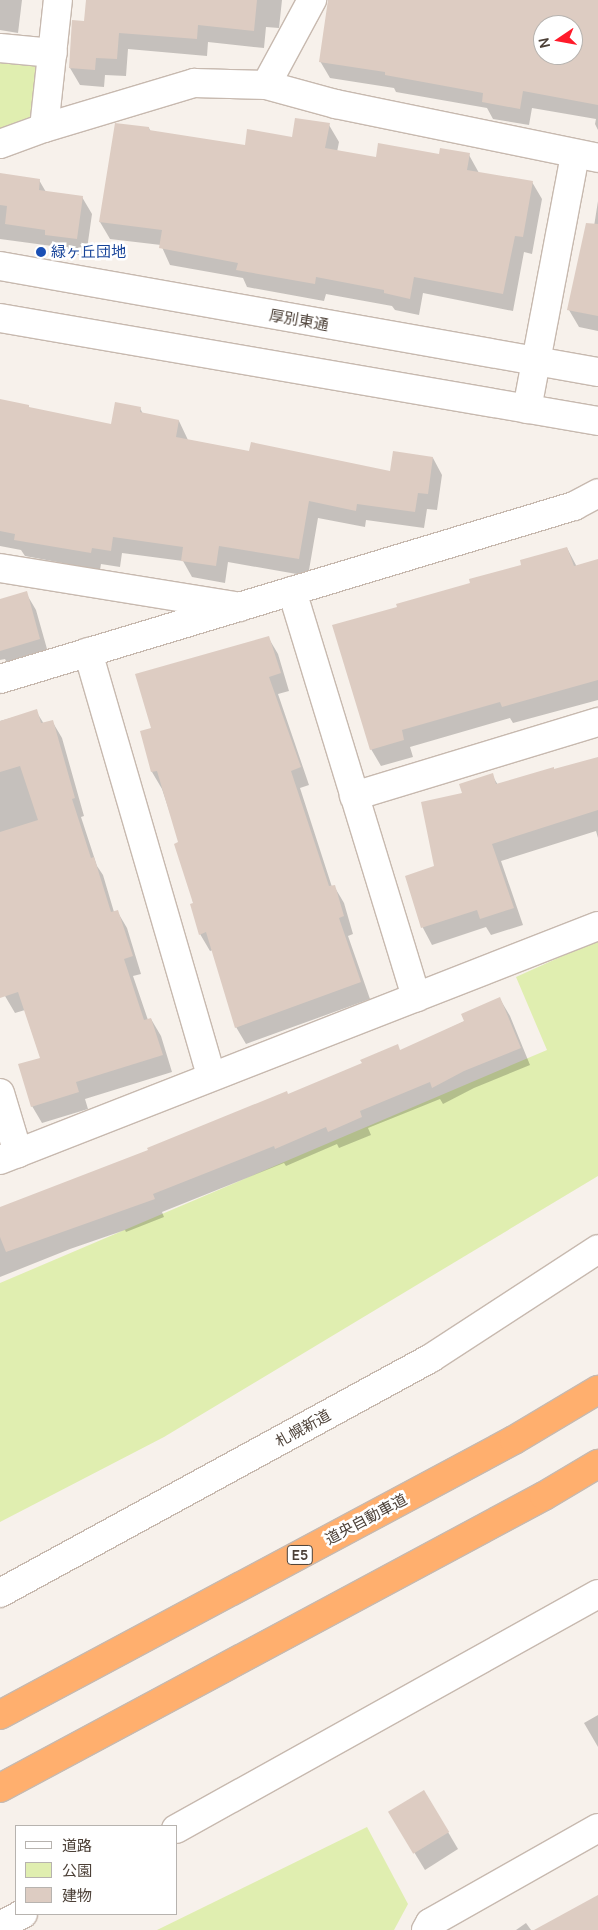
<!DOCTYPE html>
<meta charset="utf-8">
<style>
body{margin:0}
#map{position:relative;width:598px;height:1930px;overflow:hidden;background:#f7f1eb;font-family:Manrope,"Noto Sans JP",sans-serif}
div>[style]{position:absolute}
.green>*{inset:0;background:#e0eeb0}
.shadow>*{inset:0;background:#0003}
.building>*{inset:0;background:#ddccc2;transform-origin:0 0}
.roads{filter:drop-shadow(1px 0 #c7b9af) drop-shadow(-1px 0 #c7b9af) drop-shadow(0 1px #c7b9af) drop-shadow(0 -1px #c7b9af)}
.minor>*{height:28px;margin:-14px;padding:0 14px;transform-origin:14px;border-radius:14px;background:#fff}
.tertiary>*{height:28px;margin:-14px;padding:0 14px;transform-origin:14px;border-radius:14px;background:#fff}
.motorway>*{height:28px;margin:-14px;padding:0 14px;transform-origin:14px;border-radius:14px;background:#ffaf6e}
.dots>*{width:14px;height:14px;translate:-50% -50%;box-sizing:border-box;border:2px solid #fff;border-radius:50%}
span{translate:-50% -50%;white-space:nowrap;text-align:center;line-height:1.15;-webkit-text-stroke:5px #fff;paint-order:stroke}
.shield-label span{padding:1px 4px;background:#fff;border:1px solid;border-radius:4px;-webkit-text-stroke-width:0}
.shield-label{font-size:14px;color:#4c4037;font-weight:700}
.transit-label{font-size:15px;color:#164399}
.left{translate:0 -50%;text-align:left}
.street-label{font-size:15px;color:#4c4037}
.legend{position:absolute;left:15px;top:1825px;width:162px;height:90px;box-sizing:border-box;background:#fff;border:1px solid #b7b3af;margin:0;padding:6px 9px;list-style:none;font-size:15px;color:#4c4037}
.legend li{display:flex;align-items:center;gap:10px;height:25px}
.legend b{width:25px;border:1px solid #b7b3af}
.north{position:absolute;left:533px;top:15px;width:50px;height:50px;box-sizing:border-box;background:#fff;border:1px solid #b7b3af;border-radius:50%;rotate:258deg;font-size:14px;font-weight:700;line-height:20px;text-align:center;color:#4c4037}
.north::after{content:'';display:block;margin:auto;width:18px;height:22px;background:#ff1a2a;clip-path:polygon(50% 0,100% 100%,50% 72%,0 100%)}
</style>
<div id="map">
<div class="green">
<div style="clip-path:polygon(0 48px,53px 53px,44px 128px,0 144px)"></div>
<div style="clip-path:polygon(598px 940px,598px 1176px,164px 1437px,0 1522px,0 1283px,547px 1050px,516px 977px)"></div>
<div style="clip-path:polygon(367px 1827px,408px 1904px,394px 1930px,157px 1930px)"></div>
</div>
<div class="shadow">
<div style="clip-path:polygon(0 0,22px 0,18px 33px,0 30px)"></div>
<div style="clip-path:polygon(87px 0,282px 0,279px 28px,266px 27px,264px 48px,208px 42px,207px 56px,128px 49px,126px 76px,105px 75px,104px 87px,80px 85px,70px 68px,85px 23px)"></div>
<div style="clip-path:polygon(evenodd,362px 0,598px 0,598px 130px,595px 124px,596px 119px,532px 108px,529px 125px,493px 119px,487px 108px,396px 92px,394px 88px,330px 78px,320px 61px,362px 0,543px 25px,573px 25px,573px 55px,543px 55px,543px 25px)"></div>
<div style="clip-path:polygon(116px 124px,149px 128px,151px 132px,246px 147px,293px 138px,329px 125px,339px 142px,337px 152px,377px 159px,469px 155px,479px 173px,532px 182px,542px 199px,532px 254px,524px 252px,513px 311px,423px 293px,419px 315px,395px 310px,392px 306px,326px 294px,324px 301px,247px 287px,243px 278px,170px 265px,161px 245px,110px 239px,100px 222px)"></div>
<div style="clip-path:polygon(0 174px,39px 180px,46px 192px,82px 197px,92px 214px,86px 256px,56px 252px,52px 246px,0 239px)"></div>
<div style="clip-path:polygon(598px 201px,598px 331px,579px 327px,569px 310px,589px 258px)"></div>
<div style="clip-path:polygon(0 400px,28px 406px,30px 409px,112px 425px,140px 408px,143px 414px,179px 421px,188px 440px,250px 452px,391px 472px,433px 458px,442px 475px,437px 510px,427px 509px,424px 528px,366px 520px,365px 527px,318px 518px,308px 576px,228px 562px,225px 583px,192px 577px,183px 561px,122px 553px,120px 567px,101px 564px,100px 570px,25px 556px,21px 550px,0 546px)"></div>
<div style="clip-path:polygon(567px 548px,577px 567px,598px 561px,598px 700px,513px 723px,510px 718px,410px 747px,413px 757px,381px 766px,371px 749px,398px 608px,523px 566px)"></div>
<div style="clip-path:polygon(26px 593px,36px 610px,49px 656px,10px 668px,5px 659px,0 660px,0 601px)"></div>
<div style="clip-path:polygon(268px 637px,278px 654px,289px 691px,278px 694px,309px 785px,300px 788px,332px 887px,334px 886px,344px 903px,353px 934px,348px 936px,370px 999px,246px 1044px,236px 1027px,213px 950px,210px 951px,200px 934px,180px 843px,162px 789px,152px 772px,141px 732px,152px 729px)"></div>
<div style="clip-path:polygon(36px 711px,44px 724px,52px 721px,62px 738px,84px 816px,81px 817px,97px 866px,103px 875px,114px 912px,117px 911px,127px 928px,141px 974px,133px 976px,148px 1020px,151px 1019px,161px 1036px,172px 1072px,85px 1099px,88px 1109px,42px 1123px,32px 1106px,41px 1058px,25px 1010px,15px 1013px,5px 996px,0 981px,0 721px)"></div>
<div style="clip-path:polygon(598px 759px,598px 838px,596px 831px,501px 861px,523px 925px,491px 935px,486px 927px,432px 945px,423px 928px,406px 877px,436px 867px,464px 794px,492px 775px,498px 785px)"></div>
<div style="clip-path:polygon(500px 999px,510px 1016px,530px 1065px,474px 1088px,443px 1104px,440px 1099px,368px 1128px,371px 1135px,339px 1148px,337px 1144px,286px 1166px,284px 1163px,162px 1212px,164px 1217px,126px 1232px,125px 1230px,70px 1249px,0 1277px,0 1209px,401px 1051px,465px 1021px)"></div>
<div style="clip-path:polygon(598px 1715px,598px 1747px,584px 1723px)"></div>
<div style="clip-path:polygon(400px 1829px,448px 1832px,458px 1849px,425px 1870px)"></div>
<div style="clip-path:polygon(526px 1923px,531px 1930px,516px 1930px)"></div>
</div>
<div class="building">
<div style="clip-path:polygon(86px 0,257px 0,254px 31px,198px 25px,197px 39px,119px 33px,117px 59px,96px 58px,95px 70px,69px 68px,72px 20px,84px 21px)"></div>
<div style="clip-path:polygon(evenodd,328px 0,598px 0,598px 105px,523px 91px,520px 109px,482px 102px,483px 93px,385px 75px,385px 72px,319px 62px,328px 0,543px 25px,573px 25px,573px 55px,543px 55px,543px 25px)"></div>
<div style="clip-path:polygon(295px 118px,330px 123px,325px 148px,376px 157px,378px 143px,439px 154px,440px 148px,470px 153px,467px 170px,533px 181px,523px 237px,515px 236px,503px 294px,414px 277px,410px 299px,384px 293px,384px 290px,316px 277px,315px 284px,236px 270px,238px 263px,159px 248px,162px 230px,99px 222px,115px 123px,149px 127px,149px 130px,245px 145px,247px 129px,292px 137px)"></div>
<div style="clip-path:polygon(0 173px,40px 179px,39px 190px,83px 196px,77px 239px,45px 235px,45px 230px,5px 224px,7px 206px,0 205px)"></div>
<div style="clip-path:polygon(586px 223px,598px 224px,598px 316px,567px 310px)"></div>
<div style="clip-path:polygon(0 399px,29px 405px,29px 407px,111px 424px,115px 402px,141px 407px,140px 412px,179px 420px,176px 437px,249px 451px,251px 442px,390px 471px,393px 451px,433px 457px,428px 494px,418px 493px,415px 512px,357px 504px,356px 511px,309px 501px,299px 559px,219px 546px,216px 566px,181px 561px,183px 547px,113px 537px,111px 551px,92px 548px,91px 553px,14px 540px,15px 534px,0 531px)"></div>
<div style="clip-path:polygon(567px 547px,574px 566px,598px 559px,598px 680px,502px 707px,500px 702px,402px 730px,404px 740px,370px 750px,332px 625px,397px 607px,396px 604px,470px 583px,469px 579px,521px 565px,520px 560px)"></div>
<div style="clip-path:polygon(27px 591px,40px 639px,0 651px,0 599px)"></div>
<div style="clip-path:polygon(269px 636px,281px 673px,269px 677px,301px 767px,291px 771px,329px 886px,335px 885px,344px 916px,339px 918px,361px 982px,235px 1028px,206px 932px,199px 935px,190px 904px,193px 903px,174px 844px,178px 842px,157px 771px,151px 772px,140px 731px,151px 728px,135px 674px)"></div>
<div style="clip-path:polygon(37px 709px,41px 723px,53px 720px,75px 798px,72px 799px,91px 858px,94px 857px,111px 912px,118px 910px,133px 956px,124px 959px,144px 1020px,151px 1018px,163px 1055px,76px 1082px,79px 1092px,31px 1107px,18px 1064px,40px 1058px,18px 992px,0 998px,0 832px,38px 820px,20px 766px,0 772px,0 721px)"></div>
<div style="clip-path:polygon(598px 757px,598px 810px,492px 844px,514px 908px,480px 919px,477px 910px,421px 928px,405px 876px,434px 866px,421px 802px,462px 793px,459px 784px,493px 773px,496px 784px,554px 767px,554px 769px)"></div>
<div style="clip-path:polygon(500px 997px,521px 1048px,464px 1071px,432px 1088px,430px 1082px,360px 1111px,362px 1117px,328px 1132px,326px 1127px,275px 1149px,274px 1146px,153px 1194px,155px 1199px,6px 1252px,0 1237px,0 1207px,148px 1150px,147px 1148px,287px 1091px,288px 1094px,362px 1063px,360px 1060px,398px 1044px,400px 1050px,464px 1021px,461px 1014px)"></div>
<div style="left:424px;top:1790px;width:49px;height:42px;rotate:59deg"></div>
<div style="clip-path:polygon(598px 1895px,598px 1930px,534px 1930px)"></div>
</div>
<div class="roads">
<div class="minor">
<div style="left:0;top:48px;width:53px;rotate:5.4deg"></div>
<div style="left:266px;top:85px;width:97px;rotate:-61.6deg"></div>
<div style="left:44px;top:128px;width:129px;rotate:-83.8deg"></div>
<div style="left:0;top:144px;width:47px;rotate:-20deg"></div>
<div style="left:44px;top:128px;width:157px;rotate:-16.7deg"></div>
<div style="left:194px;top:83px;width:72px;rotate:1.6deg"></div>
<div style="left:266px;top:85px;width:73px;rotate:15.2deg"></div>
<div style="left:336px;top:104px;width:268px;rotate:11.6deg"></div>
<div style="left:527px;top:409px;width:259px;rotate:-79.3deg"></div>
<div style="left:0;top:568px;width:243px;rotate:9.2deg"></div>
<div style="left:292px;top:591px;width:425px;rotate:73deg"></div>
<div style="left:88px;top:652px;width:441px;rotate:73.8deg"></div>
<div style="left:354px;top:796px;width:255px;rotate:-16.9deg"></div>
<div style="left:0;top:1093px;width:63px;rotate:73.3deg"></div>
<div style="left:0;top:1160px;width:642px;rotate:-21.37deg"></div>
<div style="left:426px;top:1930px;width:8px;rotate:-60deg"></div>
<div style="left:430px;top:1923px;width:193px;rotate:-29.5deg"></div>
</div>
<div class="tertiary">
<div style="left:0;top:266px;width:607px;rotate:10.05deg"></div>
<div style="left:0;top:318px;width:607px;rotate:9.77deg"></div>
<div style="left:0;top:679px;width:600px;rotate:-16.77deg"></div>
<div style="left:574px;top:506px;width:27px;rotate:-28deg"></div>
<div style="left:0;top:1593px;width:491px;rotate:-28.6deg"></div>
<div style="left:431px;top:1358px;width:199px;rotate:-33.1deg"></div>
<div style="left:176px;top:1829px;width:483px;rotate:-29.1deg"></div>
<div style="left:0;top:1926px;width:26px;rotate:-28deg"></div>
</div>
<div class="motorway">
<div style="left:0;top:1715px;width:583px;rotate:-28.15deg"></div>
<div style="left:514px;top:1440px;width:98px;rotate:-30.8deg"></div>
<div style="left:0;top:1788px;width:617px;rotate:-28.23deg"></div>
<div style="left:544px;top:1496px;width:63px;rotate:-30.7deg"></div>
</div>
</div>
<div class="dots">
<div style="left:41px;top:252px;background:#1a4fb4"></div>
</div>
<div class="shield-label">
<span style="left:300px;top:1555px">E5</span>
</div>
<div class="transit-label">
<span class="left" style="left:51px;top:252px">緑ヶ丘団地</span>
</div>
<div class="street-label">
<span style="left:299px;top:320px;rotate:10deg">厚別東通</span>
<span style="left:303px;top:1428px;rotate:-29deg">札幌新道</span>
<span style="left:366px;top:1519px;rotate:-28deg">道央自動車道</span>
</div>
<ul class="legend">
<li><b style="height:6px;background:#fff"></b>道路</li>
<li><b style="height:14px;background:#e0eeb0"></b>公園</li>
<li><b style="height:14px;background:#ddccc2"></b>建物</li>
</ul>
<div class="north">N</div>
</div>
